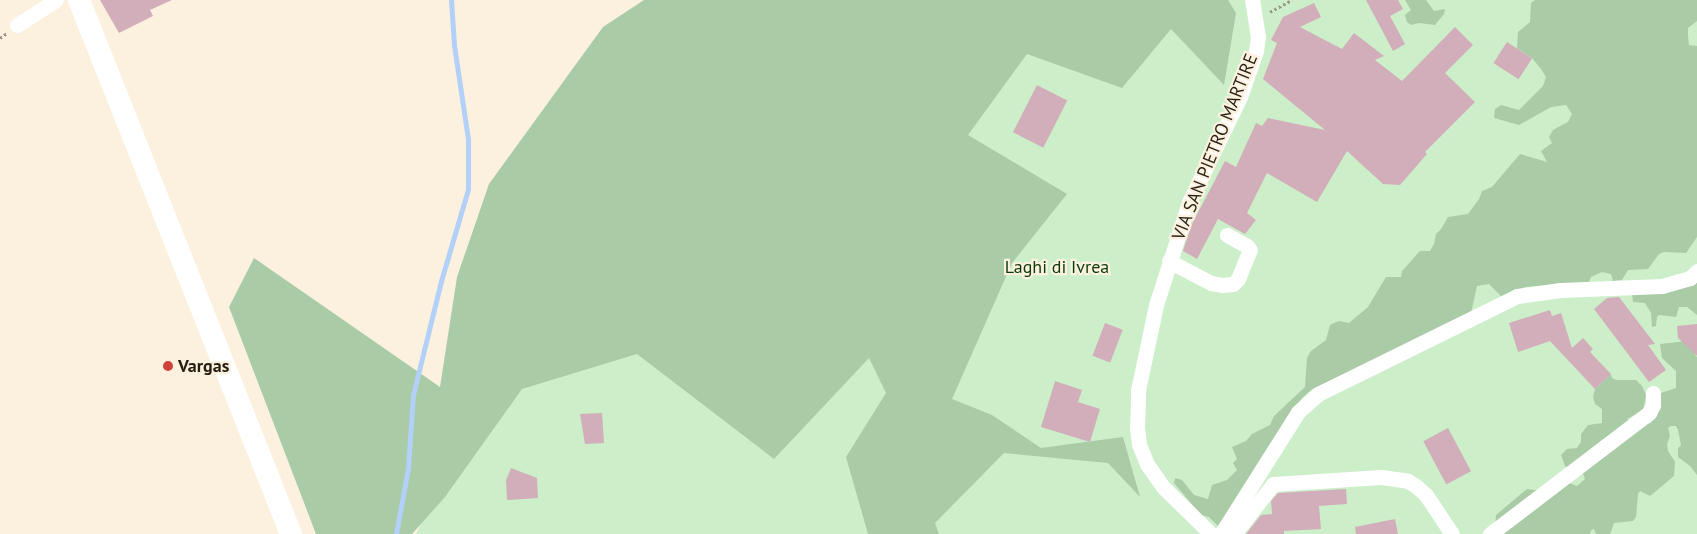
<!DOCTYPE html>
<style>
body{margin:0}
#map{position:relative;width:1697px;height:534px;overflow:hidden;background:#fcf1df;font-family:"PT Sans",sans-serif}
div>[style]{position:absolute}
.green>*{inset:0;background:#cceec9}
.forest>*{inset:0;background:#a9cba5}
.stream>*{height:5px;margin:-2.5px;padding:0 2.5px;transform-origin:2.5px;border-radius:2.5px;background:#b3d0f8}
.building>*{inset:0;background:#d2aeba;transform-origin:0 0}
.path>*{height:3px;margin-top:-1.5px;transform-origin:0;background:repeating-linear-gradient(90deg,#a09687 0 2.5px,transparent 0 5px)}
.street>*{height:15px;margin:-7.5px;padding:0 7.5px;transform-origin:7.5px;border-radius:7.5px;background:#fff}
.primary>*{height:22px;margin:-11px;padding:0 11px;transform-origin:11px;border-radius:11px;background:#fff}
.dots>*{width:14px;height:14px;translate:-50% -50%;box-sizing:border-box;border:2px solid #fcf1df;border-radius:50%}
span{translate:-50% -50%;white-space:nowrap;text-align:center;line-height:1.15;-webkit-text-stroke:4.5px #fcf1df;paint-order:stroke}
.street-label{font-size:18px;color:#251e13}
.park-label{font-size:18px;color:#093b07}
.poi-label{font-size:18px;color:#251e13;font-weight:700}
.left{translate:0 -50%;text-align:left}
</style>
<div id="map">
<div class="green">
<div style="clip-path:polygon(674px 0,1697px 0,1697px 534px,416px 534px)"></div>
</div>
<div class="forest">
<div style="clip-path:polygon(644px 0,1228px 0,1236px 13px,1224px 85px,1171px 29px,1122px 88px,1027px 54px,968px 135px,1067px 194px,1012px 263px,952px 399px,992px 415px,1041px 448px,1123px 437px,1140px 497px,1108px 463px,1004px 453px,935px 523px,939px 534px,868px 534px,846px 457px,886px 393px,869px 358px,774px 459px,637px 354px,522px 389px,445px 497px,412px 534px,316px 534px,229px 307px,254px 258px,440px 387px,457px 277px,489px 184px,603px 27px)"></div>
<div style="clip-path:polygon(1405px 0,1426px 0,1434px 11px,1445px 9px,1444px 14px,1435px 25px,1419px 23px,1411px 25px,1407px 22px,1405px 15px,1411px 10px)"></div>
<div style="clip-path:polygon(1535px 0,1697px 0,1697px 21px,1688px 28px,1688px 36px,1689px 45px,1697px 46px,1697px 237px,1686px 253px,1664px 252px,1659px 254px,1648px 269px,1628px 270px,1622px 280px,1613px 281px,1611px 274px,1602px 272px,1591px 277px,1589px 282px,1525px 287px,1502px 297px,1489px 284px,1477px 286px,1471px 313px,1311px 390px,1302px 398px,1218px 526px,1209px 517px,1201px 515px,1174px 483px,1175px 478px,1182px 480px,1194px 495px,1208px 499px,1212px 485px,1227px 480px,1237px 470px,1233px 463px,1237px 459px,1232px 447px,1246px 441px,1252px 434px,1270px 425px,1274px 416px,1305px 387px,1307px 358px,1311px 351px,1326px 340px,1330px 325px,1339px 321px,1349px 323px,1368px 307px,1386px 277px,1401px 277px,1402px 271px,1420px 251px,1430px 251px,1434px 244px,1436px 234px,1441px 229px,1448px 217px,1468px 214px,1479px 199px,1482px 191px,1492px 187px,1520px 154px,1547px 162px,1541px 151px,1552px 143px,1549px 137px,1553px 130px,1568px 122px,1572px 114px,1566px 105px,1551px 107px,1519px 125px,1494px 118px,1495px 109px,1501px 105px,1519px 110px,1543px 86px,1546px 77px,1541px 69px,1532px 58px,1517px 48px,1518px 32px,1530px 22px,1531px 3px)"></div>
<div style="clip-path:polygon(1697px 277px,1697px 315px,1687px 307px,1679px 307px,1676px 317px,1659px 315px,1657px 317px,1656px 326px,1652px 327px,1651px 313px,1645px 303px,1633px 302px,1632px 293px)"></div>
<div style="clip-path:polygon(1697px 340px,1695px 355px,1697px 357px,1697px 475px,1690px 466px,1678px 457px,1678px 448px,1681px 445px,1678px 430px,1676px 426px,1671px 426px,1668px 428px,1670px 436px,1667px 444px,1668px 451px,1675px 462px,1674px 476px,1650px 496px,1640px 491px,1638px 494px,1636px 517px,1633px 521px,1614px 523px,1610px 534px,1596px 534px,1594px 529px,1591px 530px,1590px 534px,1489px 534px,1495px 528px,1496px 515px,1527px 489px,1542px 491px,1567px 482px,1577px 486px,1585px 479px,1583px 473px,1569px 470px,1565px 466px,1561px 455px,1567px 449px,1577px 448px,1581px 442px,1581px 434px,1588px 425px,1602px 423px,1602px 409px,1595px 404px,1593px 397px,1595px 389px,1611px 374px,1612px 378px,1616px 380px,1636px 380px,1642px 386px,1646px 395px,1643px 410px,1627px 419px,1639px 426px,1651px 423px,1660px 409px,1661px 393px,1676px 388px,1676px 371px,1662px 358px,1660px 344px)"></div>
</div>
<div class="stream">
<div style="left:396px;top:534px;width:67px;rotate:-79.7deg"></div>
<div style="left:408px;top:468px;width:73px;rotate:-86.1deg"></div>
<div style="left:413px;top:395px;width:117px;rotate:-76.2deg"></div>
<div style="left:441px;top:281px;width:96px;rotate:-73.6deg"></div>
<div style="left:468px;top:189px;width:50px;rotate:-90deg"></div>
<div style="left:468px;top:139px;width:95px;rotate:-98.5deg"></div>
<div style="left:454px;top:45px;width:45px;rotate:-93.8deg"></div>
</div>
<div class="building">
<div style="clip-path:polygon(100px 0,172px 0,150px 10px,153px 16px,119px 33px)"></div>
<div style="clip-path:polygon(1366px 0,1398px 0,1403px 9px,1390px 16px,1405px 44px,1393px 51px)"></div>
<div style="clip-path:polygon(1314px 3px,1321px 17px,1300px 27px,1342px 49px,1354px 33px,1384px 56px,1375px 60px,1402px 81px,1455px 27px,1473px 45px,1445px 73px,1475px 102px,1425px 152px,1427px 154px,1400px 185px,1383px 184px,1347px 151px,1317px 202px,1267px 173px,1247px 213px,1256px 220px,1245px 234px,1218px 219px,1197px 259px,1183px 251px,1191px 226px,1225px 161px,1236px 167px,1256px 123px,1262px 126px,1268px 118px,1325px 130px,1263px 79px,1277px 43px,1271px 40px,1283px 17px)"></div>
<div style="left:1507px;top:42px;width:30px;height:25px;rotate:33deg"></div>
<div style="left:1037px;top:85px;width:34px;height:53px;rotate:27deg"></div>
<div style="clip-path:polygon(1619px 297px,1655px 344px,1648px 345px,1666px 370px,1649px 382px,1594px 309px,1607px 298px)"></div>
<div style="clip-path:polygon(1550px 310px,1552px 316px,1561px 313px,1572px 348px,1583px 338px,1593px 349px,1590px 352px,1611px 374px,1595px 389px,1550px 341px,1518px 352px,1509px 323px)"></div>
<div style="left:1105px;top:323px;width:19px;height:35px;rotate:21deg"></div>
<div style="clip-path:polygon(1697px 324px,1697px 356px,1678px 338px,1677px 326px)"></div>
<div style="clip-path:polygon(1055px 381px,1082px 390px,1078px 402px,1100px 409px,1090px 442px,1041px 427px)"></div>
<div style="clip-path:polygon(602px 413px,604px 443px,585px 444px,580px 414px)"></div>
<div style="left:1448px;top:428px;width:49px;height:28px;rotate:62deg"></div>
<div style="clip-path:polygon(511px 468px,537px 478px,538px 498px,507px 500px,506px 480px)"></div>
<div style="clip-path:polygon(1346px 489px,1347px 504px,1319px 506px,1321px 529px,1284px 531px,1284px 534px,1246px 534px,1261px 515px,1272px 514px,1271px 501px,1278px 493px)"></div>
<div style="clip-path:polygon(1395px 519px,1398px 534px,1356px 534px,1355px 527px)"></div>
</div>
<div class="path">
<div style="left:1270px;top:12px;width:25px;rotate:-29deg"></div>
<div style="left:0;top:38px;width:9px;rotate:-36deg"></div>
</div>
<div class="street">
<div style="left:17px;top:25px;width:46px;rotate:-32.7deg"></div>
<div style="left:1169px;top:261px;width:47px;rotate:27.6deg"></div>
<div style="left:1211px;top:283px;width:11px;rotate:10deg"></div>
<div style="left:1222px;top:285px;width:11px;rotate:-5deg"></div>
<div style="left:1233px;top:284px;width:7px;rotate:-45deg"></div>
<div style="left:1238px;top:279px;width:31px;rotate:-68deg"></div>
<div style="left:1250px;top:250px;width:5px;rotate:-127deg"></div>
<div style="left:1247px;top:246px;width:23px;rotate:-151deg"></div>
<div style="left:1211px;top:534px;width:67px;rotate:-135.6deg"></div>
<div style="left:1163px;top:487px;width:28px;rotate:-125deg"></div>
<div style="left:1147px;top:464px;width:22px;rotate:-112deg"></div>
<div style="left:1139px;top:444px;width:16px;rotate:-97deg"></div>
<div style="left:1137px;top:428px;width:38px;rotate:-88deg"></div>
<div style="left:1138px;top:390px;width:87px;rotate:-78deg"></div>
<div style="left:1156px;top:305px;width:108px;rotate:-72.2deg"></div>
<div style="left:1189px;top:202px;width:117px;rotate:-64.1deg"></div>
<div style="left:1240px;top:97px;width:49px;rotate:-70.8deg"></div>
<div style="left:1256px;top:51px;width:14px;rotate:-82deg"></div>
<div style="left:1258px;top:37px;width:37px;rotate:-99deg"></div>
<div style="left:1221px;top:534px;width:144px;rotate:-57.7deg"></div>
<div style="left:1298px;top:412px;width:27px;rotate:-42deg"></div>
<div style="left:1318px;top:394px;width:222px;rotate:-26.2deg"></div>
<div style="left:1517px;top:296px;width:44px;rotate:-7.8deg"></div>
<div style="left:1561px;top:290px;width:101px;rotate:-2.3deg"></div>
<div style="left:1662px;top:286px;width:29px;rotate:-16deg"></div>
<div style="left:1690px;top:278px;width:10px;rotate:-45deg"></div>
<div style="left:1234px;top:534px;width:63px;rotate:-52deg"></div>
<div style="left:1273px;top:484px;width:108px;rotate:-3.7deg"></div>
<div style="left:1381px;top:477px;width:27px;rotate:8deg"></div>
<div style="left:1408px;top:481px;width:9px;rotate:32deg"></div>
<div style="left:1416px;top:486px;width:13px;rotate:42deg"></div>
<div style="left:1426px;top:495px;width:47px;rotate:56.3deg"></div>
<div style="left:1490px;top:534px;width:200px;rotate:-37.3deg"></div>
<div style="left:1649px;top:413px;width:9px;rotate:-63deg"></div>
<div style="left:1653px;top:405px;width:12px;rotate:-90deg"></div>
</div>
<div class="primary">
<div style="left:79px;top:0;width:575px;rotate:68.35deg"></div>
</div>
<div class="dots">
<div style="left:168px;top:366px;background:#d0423a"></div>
</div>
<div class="street-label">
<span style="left:1215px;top:147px;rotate:-68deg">VIA SAN PIETRO MARTIRE</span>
</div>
<div class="park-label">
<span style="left:1057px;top:267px">Laghi di Ivrea</span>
</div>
<div class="poi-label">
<span class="left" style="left:178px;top:366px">Vargas</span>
</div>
</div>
